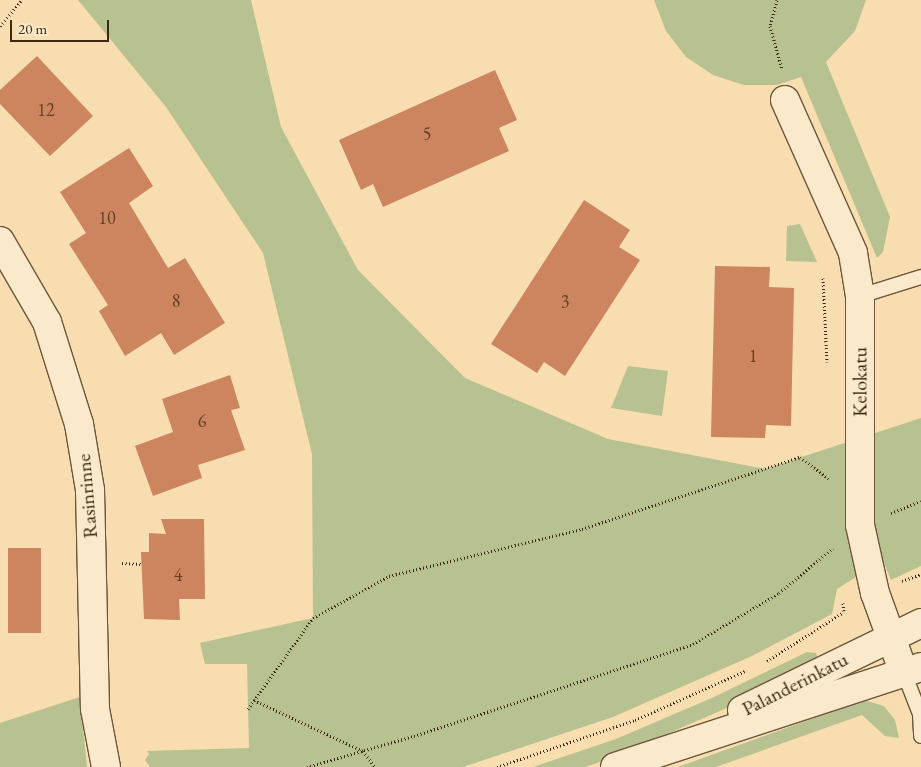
<!DOCTYPE html>
<style>
body{margin:0}
#map{position:relative;width:921px;height:767px;overflow:hidden;background:#f7ddaf;font-family:"EB Garamond",serif}
div>[style]{position:absolute}
.green>*{inset:0;background:#b7c290}
.building>*{inset:0;background:#cd855f;transform-origin:0 0}
.path>*{height:3px;margin-top:-1.5px;transform-origin:0;background:repeating-linear-gradient(90deg,#3d2913 0 1px,transparent 0 3.5px)}
.roads{filter:drop-shadow(1px 0 #6c563a) drop-shadow(-1px 0 #6c563a) drop-shadow(0 1px #6c563a) drop-shadow(0 -1px #6c563a)}
.service>*{height:14px;margin:-7px;padding:0 7px;transform-origin:7px;border-radius:7px;background:#fae9cb}
.minor>*{height:28px;margin:-14px;padding:0 14px;transform-origin:14px;border-radius:14px;background:#fae9cb}
.tertiary>*{height:28px;margin:-14px;padding:0 14px;transform-origin:14px;border-radius:14px;background:#fae9cb}
span{translate:-50% -50%;white-space:nowrap;text-align:center;line-height:1.15;-webkit-text-stroke:5px #fae9cb;paint-order:stroke}
.number-label{font-size:18px;color:#614026}
.number-label span{-webkit-text-stroke-width:0}
.street-label{font-size:20px;color:#3d2913}
.scale{position:absolute;left:10px;top:20px;width:99px;height:22px;box-sizing:border-box;border:2px solid #3d2913;border-top:0;padding-left:6px;font-size:15px;line-height:18px;white-space:nowrap;color:#3d2913;-webkit-text-stroke:4px #fae9cb;paint-order:stroke}
</style>
<div id="map">
<div class="green">
<div style="clip-path:polygon(78px 0,251px 0,281px 127px,358px 270px,465px 378px,608px 439px,765px 469px,921px 418px,921px 566px,891px 580px,883px 560px,837px 589px,832px 614px,752px 656px,613px 717px,463px 767px,150px 767px,145px 760px,149px 754px,147px 751px,249px 748px,247px 664px,205px 664px,200px 643px,313px 618px,312px 454px,263px 253px,166px 107px)"></div>
<div style="clip-path:polygon(654px 0,866px 0,855px 31px,826px 62px,890px 217px,883px 252px,877px 258px,801px 77px,777px 85px,744px 85px,713px 75px,686px 57px,666px 31px)"></div>
<div style="clip-path:polygon(800px 224px,817px 262px,786px 261px,787px 226px)"></div>
<div style="clip-path:polygon(628px 366px,668px 371px,662px 416px,611px 408px)"></div>
<div style="clip-path:polygon(807px 652px,816px 653px,818px 660px,777px 686px,612px 758px,585px 767px,533px 767px,616px 739px,714px 697px)"></div>
<div style="clip-path:polygon(80px 697px,87px 767px,0 767px,0 723px)"></div>
<div style="clip-path:polygon(864px 700px,884px 706px,895px 720px,899px 738px,885px 736px,862px 715px,716px 767px,678px 767px)"></div>
</div>
<div class="building">
<div style="clip-path:polygon(37px 56px,93px 116px,50px 156px,0 104px,0 90px)"></div>
<div style="clip-path:polygon(495px 70px,517px 120px,499px 128px,509px 151px,383px 207px,373px 184px,361px 190px,339px 140px)"></div>
<div style="clip-path:polygon(129px 148px,153px 186px,129px 203px,168px 268px,185px 258px,225px 323px,174px 355px,161px 333px,125px 356px,99px 311px,108px 305px,69px 244px,86px 233px,60px 192px)"></div>
<div style="clip-path:polygon(584px 200px,630px 230px,619px 247px,640px 260px,565px 376px,544px 362px,537px 373px,491px 344px)"></div>
<div style="clip-path:polygon(715px 266px,770px 267px,769px 287px,794px 288px,791px 426px,766px 425px,765px 438px,711px 437px)"></div>
<div style="clip-path:polygon(230px 375px,240px 408px,231px 410px,245px 450px,198px 465px,202px 478px,153px 496px,135px 446px,173px 432px,162px 399px)"></div>
<div style="clip-path:polygon(161px 519px,204px 519px,205px 599px,179px 599px,180px 620px,144px 619px,141px 552px,149px 552px,149px 533px,166px 534px)"></div>
<div style="left:41px;top:548px;width:85px;height:33px;rotate:90deg"></div>
</div>
<div class="path">
<div style="left:777px;top:0;width:27px;rotate:105deg"></div>
<div style="left:770px;top:26px;width:45px;rotate:74.4deg"></div>
<div style="left:0;top:26px;width:34px;rotate:-50deg"></div>
<div style="left:823px;top:278px;width:84px;rotate:87.3deg"></div>
<div style="left:891px;top:513px;width:32px;rotate:-22deg"></div>
<div style="left:122px;top:563px;width:20px;rotate:3deg"></div>
<div style="left:902px;top:581px;width:20px;rotate:-20deg"></div>
<div style="left:843px;top:603px;width:9px;rotate:84deg"></div>
<div style="left:767px;top:661px;width:91px;rotate:-32.5deg"></div>
<div style="left:254px;top:700px;width:120px;rotate:25.1deg"></div>
<div style="left:363px;top:751px;width:20px;rotate:53deg"></div>
<div style="left:248px;top:709px;width:112px;rotate:-54.5deg"></div>
<div style="left:313px;top:618px;width:87px;rotate:-28.9deg"></div>
<div style="left:389px;top:576px;width:199px;rotate:-13.7deg"></div>
<div style="left:582px;top:529px;width:230px;rotate:-18.3deg"></div>
<div style="left:800px;top:457px;width:36px;rotate:37deg"></div>
<div style="left:307px;top:767px;width:111px;rotate:-16.2deg"></div>
<div style="left:414px;top:736px;width:294px;rotate:-18.2deg"></div>
<div style="left:693px;top:644px;width:100px;rotate:-30.7deg"></div>
<div style="left:779px;top:593px;width:70px;rotate:-39.8deg"></div>
<div style="left:497px;top:767px;width:146px;rotate:-18.8deg"></div>
<div style="left:635px;top:720px;width:120px;rotate:-24deg"></div>
</div>
<div class="roads">
<div class="service">
<div style="left:860px;top:296px;width:64px;rotate:-17.3deg"></div>
<div style="left:904px;top:673px;width:44px;rotate:68.7deg"></div>
<div style="left:920px;top:714px;width:22px;rotate:87deg"></div>
</div>
<div class="minor">
<div style="left:785px;top:100px;width:167px;rotate:66deg"></div>
<div style="left:853px;top:253px;width:44px;rotate:80.8deg"></div>
<div style="left:860px;top:296px;width:229px;rotate:90deg"></div>
<div style="left:860px;top:525px;width:70px;rotate:77.6deg"></div>
<div style="left:875px;top:593px;width:85px;rotate:70.1deg"></div>
<div style="left:0;top:241px;width:94px;rotate:59.9deg"></div>
<div style="left:47px;top:322px;width:107px;rotate:72.6deg"></div>
<div style="left:79px;top:424px;width:67px;rotate:80.5deg"></div>
<div style="left:90px;top:490px;width:219px;rotate:88.7deg"></div>
<div style="left:95px;top:709px;width:59px;rotate:79.3deg"></div>
</div>
<div class="tertiary">
<div style="left:742px;top:710px;width:199px;rotate:-25.9deg"></div>
<div style="left:615px;top:767px;width:322px;rotate:-18.1deg"></div>
</div>
</div>
<div class="number-label">
<span style="left:46px;top:110px">12</span>
<span style="left:427px;top:134px">5</span>
<span style="left:107px;top:218px">10</span>
<span style="left:176px;top:301px">8</span>
<span style="left:565px;top:302px">3</span>
<span style="left:753px;top:356px">1</span>
<span style="left:202px;top:421px">6</span>
<span style="left:178px;top:575px">4</span>
</div>
<div class="street-label">
<span style="left:860px;top:382px;rotate:-90deg">Kelokatu</span>
<span style="left:87px;top:496px;rotate:-95deg">Rasinrinne</span>
<span style="left:795px;top:684px;rotate:-27deg">Palanderinkatu</span>
</div>
<div class="scale">20 m</div>
</div>
